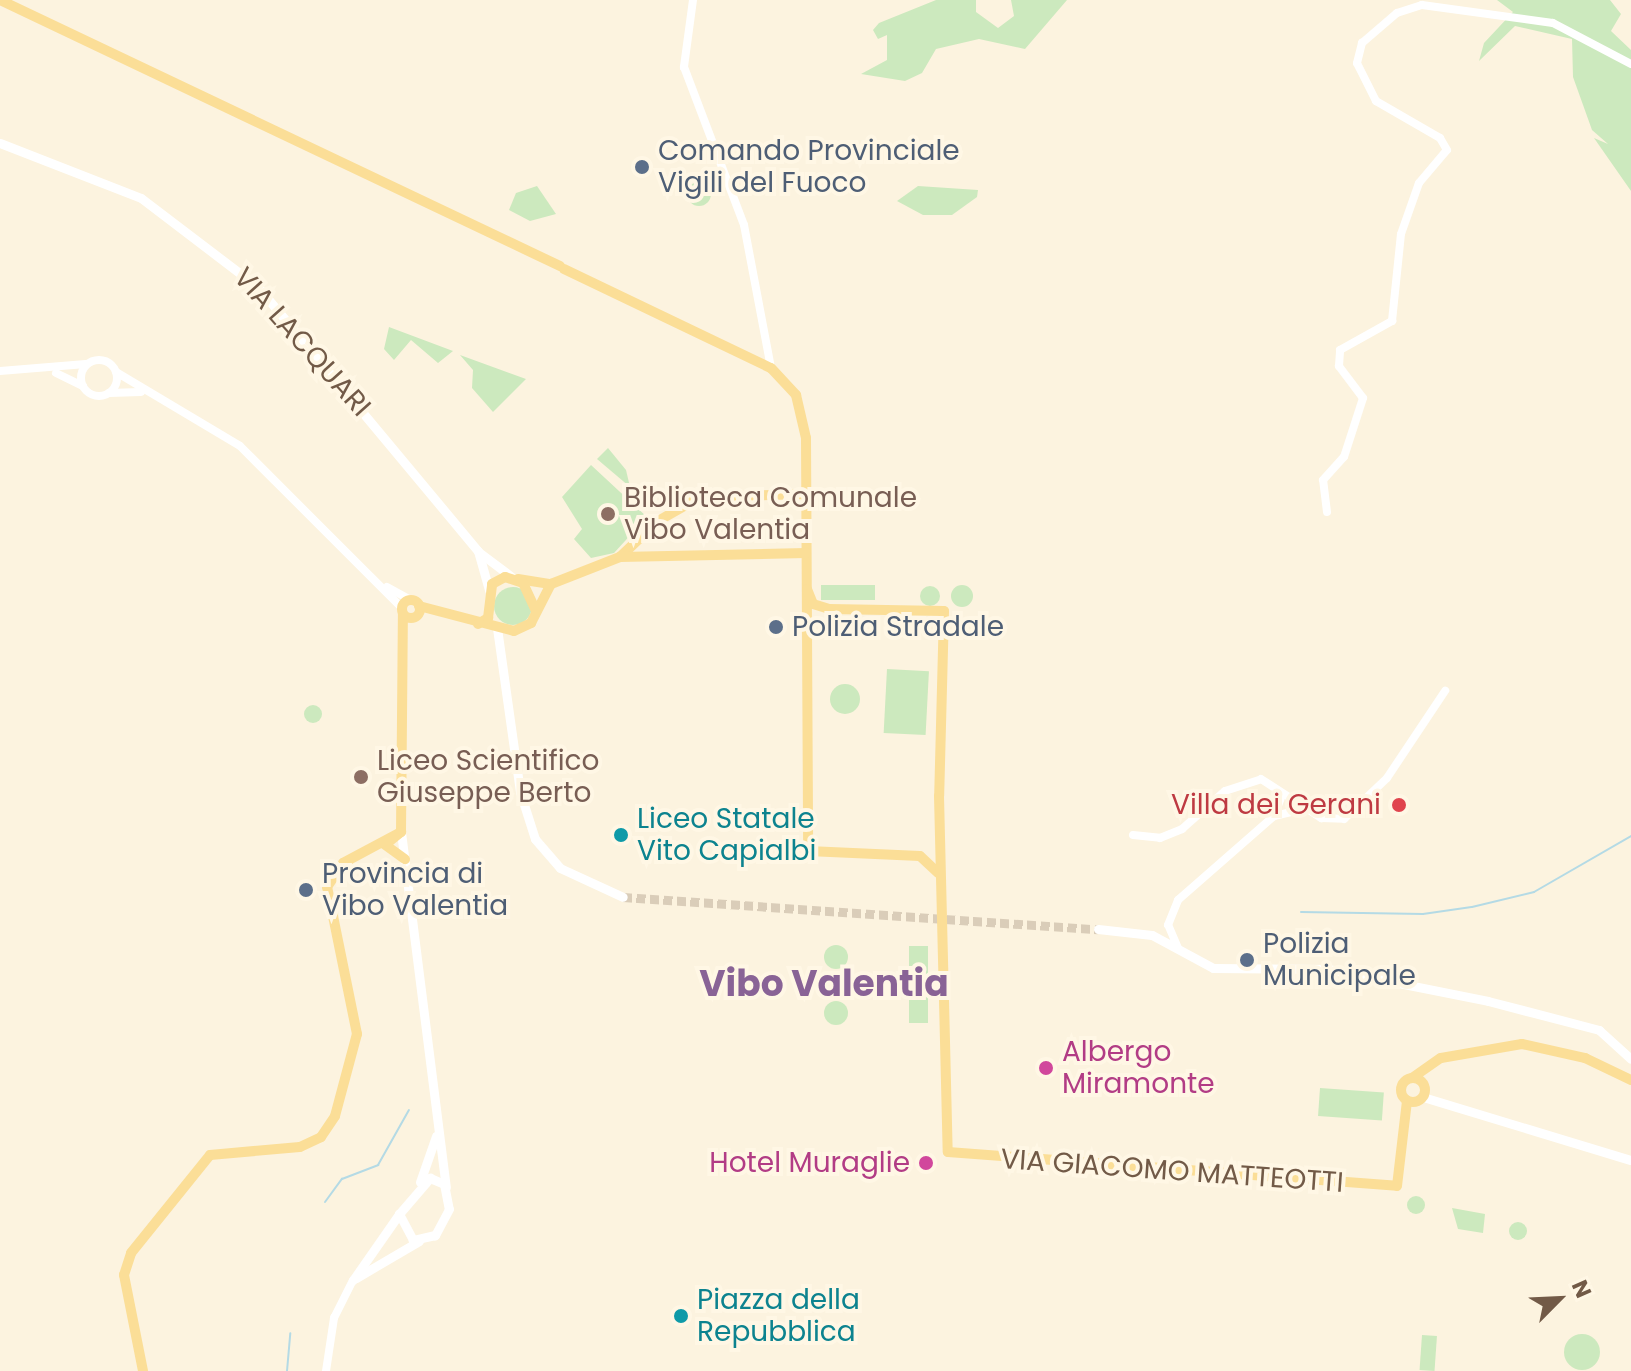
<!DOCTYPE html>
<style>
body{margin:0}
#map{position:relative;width:1631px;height:1371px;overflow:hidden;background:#fcf3df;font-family:Poppins,sans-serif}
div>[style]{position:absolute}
.green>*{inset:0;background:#cce9be;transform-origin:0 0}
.round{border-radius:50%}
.stream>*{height:2px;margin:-1px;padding:0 1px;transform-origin:1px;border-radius:1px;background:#b4dae5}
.secondary-tunnel>*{height:9px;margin-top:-4.5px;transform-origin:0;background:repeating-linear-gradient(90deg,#dacdb9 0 9px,transparent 0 13.5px)}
.tertiary>*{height:8px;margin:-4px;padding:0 4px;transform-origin:4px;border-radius:4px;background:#fff}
.tertiary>.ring{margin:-4px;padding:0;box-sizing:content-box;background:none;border:8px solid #fff;border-radius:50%}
.secondary>*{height:9px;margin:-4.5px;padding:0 4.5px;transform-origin:4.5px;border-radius:4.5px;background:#fff}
.primary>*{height:10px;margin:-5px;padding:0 5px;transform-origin:5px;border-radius:5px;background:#fbde97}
.primary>.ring{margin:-5px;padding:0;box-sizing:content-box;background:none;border:10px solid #fbde97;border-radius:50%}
.dots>*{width:22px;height:22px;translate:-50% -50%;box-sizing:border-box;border:4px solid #fff7e5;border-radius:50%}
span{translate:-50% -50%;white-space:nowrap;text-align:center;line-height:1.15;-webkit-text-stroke:8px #fff7e5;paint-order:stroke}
.service-label{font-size:28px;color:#4e5e75}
.left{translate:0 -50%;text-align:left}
.street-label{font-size:28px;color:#725a47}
.education-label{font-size:28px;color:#785e54}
.health-label{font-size:28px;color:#be3a42}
.right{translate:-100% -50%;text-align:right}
.culture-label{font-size:28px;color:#0d838f}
.hotel-label{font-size:28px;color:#b23c85}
.district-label{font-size:36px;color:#896396;font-weight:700}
.north{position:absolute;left:1519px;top:1259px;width:80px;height:80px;-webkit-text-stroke:6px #fff7e5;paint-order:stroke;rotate:66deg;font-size:22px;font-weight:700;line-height:32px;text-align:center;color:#725a47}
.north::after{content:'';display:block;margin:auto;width:28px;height:36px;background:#725a47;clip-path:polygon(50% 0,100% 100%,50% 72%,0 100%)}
</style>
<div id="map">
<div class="green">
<div style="clip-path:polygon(936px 0,976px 0,976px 12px,998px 28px,1014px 16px,1011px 0,1067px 0,1025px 49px,979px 39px,936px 49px,922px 73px,905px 81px,861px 74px,887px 60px,887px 35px,878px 39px,873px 30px,879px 23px)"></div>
<div style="clip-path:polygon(1497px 0,1610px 0,1621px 14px,1611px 31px,1631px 50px,1631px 191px,1594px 138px,1608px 144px,1592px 130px,1573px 77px,1572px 39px,1515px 26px,1479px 61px,1484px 43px,1513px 12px)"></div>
<div class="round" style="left:687px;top:182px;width:24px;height:24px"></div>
<div style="clip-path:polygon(537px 186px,556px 214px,530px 221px,509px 210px,516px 193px)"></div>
<div style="clip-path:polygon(918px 186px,978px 190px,977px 197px,952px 215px,923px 215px,897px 201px)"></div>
<div style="clip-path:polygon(389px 327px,453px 351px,438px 363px,411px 340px,394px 360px,384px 349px)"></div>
<div style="clip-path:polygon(460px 355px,526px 379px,493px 412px,472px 388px,473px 370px)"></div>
<div style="clip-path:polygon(608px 448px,626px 470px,630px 487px,597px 459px)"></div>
<div style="clip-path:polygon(591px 465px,647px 517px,614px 553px,591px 558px,574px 539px,582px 529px,562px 497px)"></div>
<div style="left:821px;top:585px;width:54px;height:15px"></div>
<div class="round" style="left:951px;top:585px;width:22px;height:22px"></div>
<div class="round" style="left:920px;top:586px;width:20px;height:20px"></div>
<div class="round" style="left:494px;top:587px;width:38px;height:38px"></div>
<div style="left:887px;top:669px;width:42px;height:64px;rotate:3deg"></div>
<div class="round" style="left:830px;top:684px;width:30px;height:30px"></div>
<div class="round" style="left:304px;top:705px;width:18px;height:18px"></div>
<div class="round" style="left:824px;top:945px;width:24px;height:24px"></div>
<div style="left:909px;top:946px;width:19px;height:77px"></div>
<div class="round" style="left:824px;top:1001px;width:24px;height:24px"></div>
<div style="left:1320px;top:1088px;width:64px;height:28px;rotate:4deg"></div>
<div class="round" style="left:1407px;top:1196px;width:18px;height:18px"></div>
<div style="clip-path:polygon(1452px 1208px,1485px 1214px,1483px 1233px,1458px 1229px)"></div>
<div class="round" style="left:1509px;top:1222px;width:18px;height:18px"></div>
<div class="round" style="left:1564px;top:1334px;width:36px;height:36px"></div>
<div style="left:1422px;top:1335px;width:15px;height:35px;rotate:4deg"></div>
</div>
<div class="stream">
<div style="left:1301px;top:912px;width:122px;rotate:0.9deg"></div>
<div style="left:1423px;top:914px;width:49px;rotate:-8.1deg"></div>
<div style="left:1472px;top:907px;width:64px;rotate:-13.6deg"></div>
<div style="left:1534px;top:892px;width:112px;rotate:-30deg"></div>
<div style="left:325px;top:1202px;width:29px;rotate:-54deg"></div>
<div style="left:342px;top:1179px;width:39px;rotate:-21deg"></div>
<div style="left:378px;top:1165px;width:63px;rotate:-60.6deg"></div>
<div style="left:287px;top:1371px;width:38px;rotate:-85deg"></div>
</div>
<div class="secondary-tunnel">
<div style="left:623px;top:897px;width:476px;rotate:3.9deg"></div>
</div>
<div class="tertiary">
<div style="left:693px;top:0;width:68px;rotate:97.7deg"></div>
<div style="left:684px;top:67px;width:169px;rotate:69.2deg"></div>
<div style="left:744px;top:225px;width:146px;rotate:79.3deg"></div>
<div class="ring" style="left:81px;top:360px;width:28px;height:28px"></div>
<div style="left:0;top:371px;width:86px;rotate:-4.7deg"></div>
<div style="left:116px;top:372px;width:144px;rotate:30.8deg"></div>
<div style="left:240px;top:446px;width:229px;rotate:45deg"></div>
<div style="left:56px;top:373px;width:30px;rotate:26deg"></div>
<div style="left:109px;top:393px;width:32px;rotate:-2deg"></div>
<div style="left:1327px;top:512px;width:32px;rotate:-97deg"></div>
<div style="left:1323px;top:480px;width:31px;rotate:-48deg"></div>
<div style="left:1344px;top:457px;width:62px;rotate:-72.1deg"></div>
<div style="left:1363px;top:398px;width:40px;rotate:-127deg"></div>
<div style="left:1339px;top:366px;width:16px;rotate:-86deg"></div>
<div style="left:1340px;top:350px;width:60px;rotate:-29.1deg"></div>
<div style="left:1392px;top:321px;width:87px;rotate:-84.1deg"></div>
<div style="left:1401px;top:234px;width:54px;rotate:-70.6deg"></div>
<div style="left:1419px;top:183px;width:43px;rotate:-49.7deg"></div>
<div style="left:1447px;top:150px;width:14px;rotate:-120deg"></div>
<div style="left:1440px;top:138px;width:74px;rotate:-150deg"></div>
<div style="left:1376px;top:101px;width:42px;rotate:-116.6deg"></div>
<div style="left:1357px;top:63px;width:21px;rotate:-76deg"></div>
<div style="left:1362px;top:43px;width:46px;rotate:-40.6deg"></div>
<div style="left:1397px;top:13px;width:26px;rotate:-18deg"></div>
<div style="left:1422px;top:5px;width:132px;rotate:7.8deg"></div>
<div style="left:1553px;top:23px;width:88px;rotate:27.7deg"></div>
<div style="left:387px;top:587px;width:26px;rotate:29deg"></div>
<div style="left:1274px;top:816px;width:19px;rotate:-69deg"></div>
<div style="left:1133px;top:835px;width:27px;rotate:6deg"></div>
<div style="left:1160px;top:838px;width:24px;rotate:-22deg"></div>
<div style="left:1182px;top:829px;width:57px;rotate:-41.5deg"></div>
<div style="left:1225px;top:791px;width:38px;rotate:-18deg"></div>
<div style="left:1261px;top:779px;width:72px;rotate:33deg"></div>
<div style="left:1321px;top:818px;width:23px;rotate:2deg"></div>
<div style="left:1344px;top:819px;width:59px;rotate:-43.6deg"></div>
<div style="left:1387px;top:778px;width:105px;rotate:-56.3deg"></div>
<div style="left:1178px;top:948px;width:25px;rotate:-113deg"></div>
<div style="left:1168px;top:925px;width:27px;rotate:-68deg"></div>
<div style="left:1178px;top:900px;width:128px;rotate:-41.2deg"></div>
<div style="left:1274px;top:816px;width:32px;rotate:-13deg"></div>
<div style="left:326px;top:1371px;width:54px;rotate:-81.4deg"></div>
<div style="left:334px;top:1318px;width:42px;rotate:-63.4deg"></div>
</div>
<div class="secondary">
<div style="left:0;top:143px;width:151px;rotate:21.3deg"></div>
<div style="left:141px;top:198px;width:147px;rotate:37.3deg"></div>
<div style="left:258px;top:287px;width:344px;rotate:50.2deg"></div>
<div style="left:478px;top:551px;width:41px;rotate:74.2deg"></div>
<div style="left:480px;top:553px;width:39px;rotate:37deg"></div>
<div style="left:497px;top:628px;width:166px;rotate:82deg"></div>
<div style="left:520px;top:792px;width:49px;rotate:72.3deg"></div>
<div style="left:535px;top:839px;width:38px;rotate:49deg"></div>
<div style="left:560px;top:868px;width:69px;rotate:24.7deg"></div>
<div style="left:401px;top:832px;width:358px;rotate:82.8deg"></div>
<div style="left:1098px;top:929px;width:54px;rotate:6.3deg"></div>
<div style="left:1152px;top:935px;width:69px;rotate:28.4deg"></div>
<div style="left:1213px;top:968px;width:115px;rotate:0.5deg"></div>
<div style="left:1328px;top:969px;width:163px;rotate:11.3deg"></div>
<div style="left:1488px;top:1001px;width:115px;rotate:14.6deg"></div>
<div style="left:1599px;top:1030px;width:43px;rotate:42.2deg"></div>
<div style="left:1423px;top:1097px;width:217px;rotate:16.9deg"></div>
<div style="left:430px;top:1178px;width:15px;rotate:23deg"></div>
<div style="left:444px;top:1184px;width:25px;rotate:79deg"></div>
<div style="left:449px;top:1209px;width:30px;rotate:118deg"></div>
<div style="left:435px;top:1235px;width:23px;rotate:167deg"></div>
<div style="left:413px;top:1240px;width:30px;rotate:-118deg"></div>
<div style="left:399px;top:1214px;width:48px;rotate:-49.3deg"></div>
<div style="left:420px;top:1182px;width:49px;rotate:-70.8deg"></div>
<div style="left:356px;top:1278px;width:73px;rotate:-30.4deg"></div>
<div style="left:353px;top:1280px;width:80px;rotate:-55.1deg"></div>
</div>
<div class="primary">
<div style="left:0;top:0;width:620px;rotate:25.41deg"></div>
<div style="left:564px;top:269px;width:229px;rotate:25.6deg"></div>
<div style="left:771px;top:368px;width:37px;rotate:47deg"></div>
<div style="left:796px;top:395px;width:44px;rotate:76.9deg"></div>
<div style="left:806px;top:438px;width:413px;rotate:89.7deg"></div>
<div style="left:808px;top:851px;width:112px;rotate:2.6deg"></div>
<div style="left:920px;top:856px;width:25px;rotate:43deg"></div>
<div style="left:620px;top:557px;width:52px;rotate:-43.5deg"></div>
<div style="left:658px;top:521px;width:48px;rotate:-29.7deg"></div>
<div style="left:700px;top:497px;width:106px;rotate:-1.6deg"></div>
<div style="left:518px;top:579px;width:33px;rotate:9deg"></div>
<div style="left:551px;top:584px;width:74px;rotate:-21.4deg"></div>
<div style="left:620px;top:557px;width:186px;rotate:-1.2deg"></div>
<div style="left:807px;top:589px;width:16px;rotate:68deg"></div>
<div style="left:813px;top:604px;width:17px;rotate:17deg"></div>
<div style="left:829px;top:609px;width:115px;rotate:1deg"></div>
<div style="left:944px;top:611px;width:185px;rotate:91.5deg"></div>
<div style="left:939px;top:796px;width:356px;rotate:88.6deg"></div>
<div style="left:948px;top:1152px;width:450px;rotate:4.3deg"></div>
<div style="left:1397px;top:1186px;width:86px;rotate:-83.3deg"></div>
<div class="ring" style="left:402px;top:600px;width:8px;height:8px"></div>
<div style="left:419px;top:606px;width:98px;rotate:14.7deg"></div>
<div style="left:514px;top:631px;width:19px;rotate:-25deg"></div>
<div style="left:531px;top:623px;width:44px;rotate:-62.9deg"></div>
<div style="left:478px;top:624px;width:12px;rotate:-31deg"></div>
<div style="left:488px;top:618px;width:34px;rotate:-83deg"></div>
<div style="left:492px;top:584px;width:15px;rotate:-28deg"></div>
<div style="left:505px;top:577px;width:19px;rotate:18deg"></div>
<div style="left:523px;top:583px;width:31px;rotate:65deg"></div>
<div style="left:384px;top:844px;width:26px;rotate:36deg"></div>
<div style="left:386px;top:844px;width:19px;rotate:-39deg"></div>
<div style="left:401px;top:832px;width:218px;rotate:-89.5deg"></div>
<div class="ring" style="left:1401px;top:1078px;width:14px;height:14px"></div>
<div style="left:1412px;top:1078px;width:35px;rotate:-35deg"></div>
<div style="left:1441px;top:1058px;width:82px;rotate:-9.8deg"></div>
<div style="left:1522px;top:1044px;width:65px;rotate:12.5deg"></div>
<div style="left:1585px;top:1058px;width:51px;rotate:25.6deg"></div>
<div style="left:143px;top:1371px;width:98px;rotate:-101.2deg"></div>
<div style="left:124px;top:1275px;width:23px;rotate:-72deg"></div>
<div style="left:131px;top:1253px;width:126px;rotate:-51.1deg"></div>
<div style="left:210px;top:1155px;width:90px;rotate:-5.1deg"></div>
<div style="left:300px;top:1147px;width:23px;rotate:-25deg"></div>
<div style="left:321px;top:1137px;width:25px;rotate:-56deg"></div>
<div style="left:335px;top:1116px;width:85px;rotate:-75deg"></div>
<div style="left:357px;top:1034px;width:150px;rotate:-101.5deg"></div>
<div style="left:327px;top:887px;width:29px;rotate:-56deg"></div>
<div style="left:343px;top:863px;width:66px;rotate:-28.1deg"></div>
</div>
<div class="dots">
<div style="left:642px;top:167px;background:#5c6f8a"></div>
<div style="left:608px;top:514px;background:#8d6e63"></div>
<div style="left:776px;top:627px;background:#5c6f8a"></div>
<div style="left:361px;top:777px;background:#8d6e63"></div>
<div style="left:1399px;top:805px;background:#e0444e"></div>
<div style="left:621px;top:835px;background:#0f9aa8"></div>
<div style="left:306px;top:890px;background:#5c6f8a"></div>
<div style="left:1247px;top:960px;background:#5c6f8a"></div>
<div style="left:1046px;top:1068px;background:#d1479c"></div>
<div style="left:926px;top:1163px;background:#d1479c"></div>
<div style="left:681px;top:1316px;background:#0f9aa8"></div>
</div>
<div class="service-label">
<span class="left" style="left:658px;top:167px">Comando Provinciale<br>Vigili del Fuoco</span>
<span class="left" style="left:792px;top:627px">Polizia Stradale</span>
<span class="left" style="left:322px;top:890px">Provincia di<br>Vibo Valentia</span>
<span class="left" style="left:1263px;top:960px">Polizia<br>Municipale</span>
</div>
<div class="street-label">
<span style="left:302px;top:342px;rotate:48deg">VIA LACQUARI</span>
<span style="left:1172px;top:1171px;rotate:4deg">VIA GIACOMO MATTEOTTI</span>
</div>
<div class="education-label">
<span class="left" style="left:624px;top:514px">Biblioteca Comunale<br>Vibo Valentia</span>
<span class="left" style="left:377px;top:777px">Liceo Scientifico<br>Giuseppe Berto</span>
</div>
<div class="health-label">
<span class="right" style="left:1381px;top:805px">Villa dei Gerani</span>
</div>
<div class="culture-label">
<span class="left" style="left:637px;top:835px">Liceo Statale<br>Vito Capialbi</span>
<span class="left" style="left:697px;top:1316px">Piazza della<br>Repubblica</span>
</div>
<div class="hotel-label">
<span class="left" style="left:1062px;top:1068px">Albergo<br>Miramonte</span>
<span class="right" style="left:910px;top:1163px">Hotel Muraglie</span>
</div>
<div class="district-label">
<span style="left:824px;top:984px">Vibo Valentia</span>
</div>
<div class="north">N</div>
</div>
